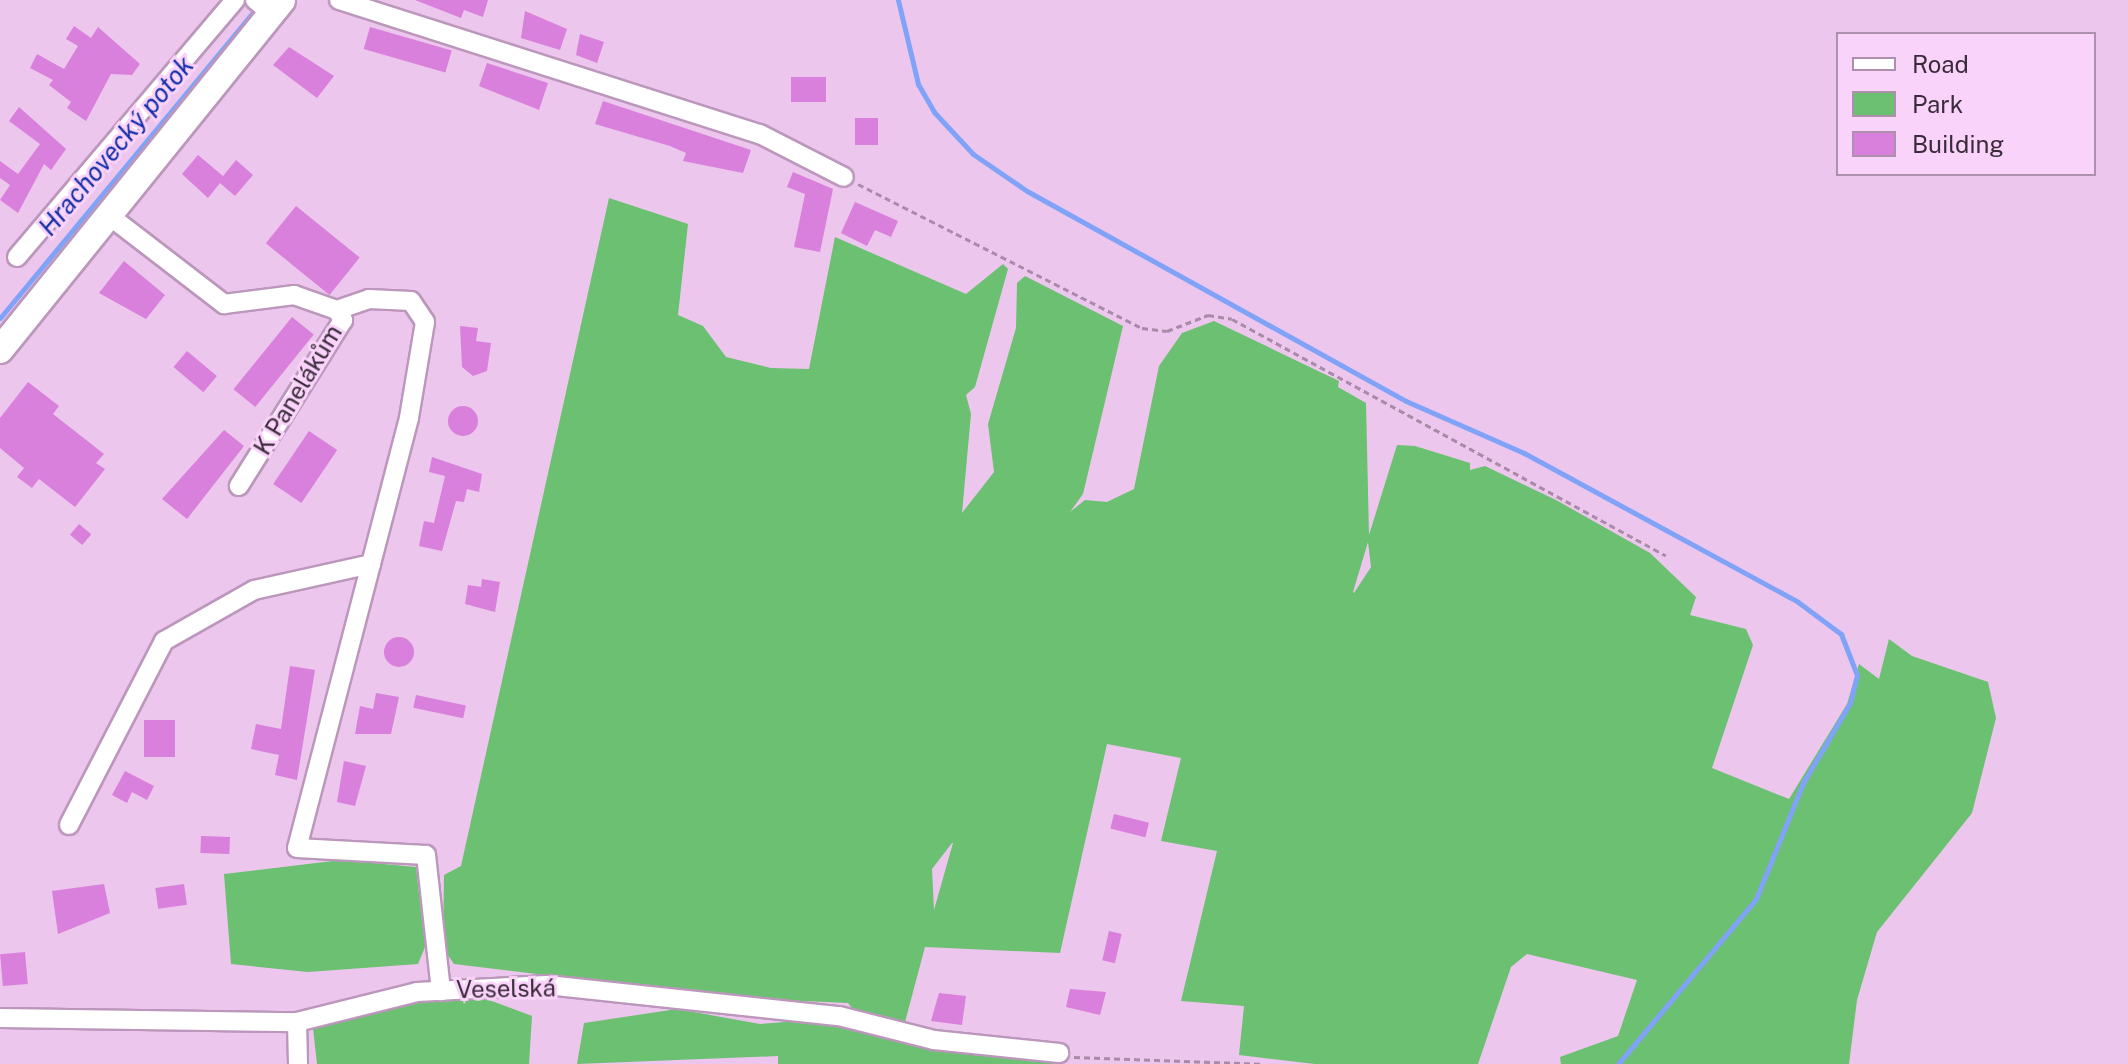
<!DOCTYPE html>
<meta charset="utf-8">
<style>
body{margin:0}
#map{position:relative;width:2128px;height:1064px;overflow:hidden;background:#ecc6ec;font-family:"Public Sans",sans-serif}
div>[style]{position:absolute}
.green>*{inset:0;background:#6bc072}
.stream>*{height:5px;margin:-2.5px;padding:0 2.5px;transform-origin:2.5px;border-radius:2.5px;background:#80a3f8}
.building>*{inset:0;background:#d97fdc;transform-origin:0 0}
.round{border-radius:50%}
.path>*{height:3px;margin-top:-1.5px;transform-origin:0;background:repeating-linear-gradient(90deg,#a98ba9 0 6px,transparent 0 10px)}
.roads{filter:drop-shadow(2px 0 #bc97bc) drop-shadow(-2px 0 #bc97bc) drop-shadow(0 2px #bc97bc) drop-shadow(0 -2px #bc97bc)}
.street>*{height:18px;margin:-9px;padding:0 9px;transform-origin:9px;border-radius:9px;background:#fff}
.secondary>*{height:26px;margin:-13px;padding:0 13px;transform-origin:13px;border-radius:13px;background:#fff}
span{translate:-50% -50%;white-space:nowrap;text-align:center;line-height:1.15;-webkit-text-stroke:6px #f9d3f9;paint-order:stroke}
.street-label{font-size:24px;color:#3a2b3a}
.water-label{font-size:26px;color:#1430a8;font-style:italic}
.legend{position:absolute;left:1836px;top:32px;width:260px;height:144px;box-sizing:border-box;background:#f9d3f9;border:2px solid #ad90ad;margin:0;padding:10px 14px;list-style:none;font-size:24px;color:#3a2b3a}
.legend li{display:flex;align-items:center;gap:16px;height:40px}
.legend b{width:40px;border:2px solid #ad90ad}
</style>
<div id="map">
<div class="green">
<div style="clip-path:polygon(evenodd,609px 198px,688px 224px,678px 315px,703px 326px,726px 357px,771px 368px,809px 369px,835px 237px,966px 294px,1003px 264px,1008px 269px,975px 387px,966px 395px,971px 414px,962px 513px,994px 472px,988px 424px,1016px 328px,1017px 283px,1025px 276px,1123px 326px,1083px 494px,1070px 512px,1085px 500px,1107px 502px,1134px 489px,1159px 366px,1182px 333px,1214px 321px,1339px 381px,1338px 387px,1366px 403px,1369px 535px,1397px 445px,1415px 446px,1470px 463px,1470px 470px,1485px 466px,1556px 500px,1650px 553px,1696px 597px,1690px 615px,1746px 629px,1753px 645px,1712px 768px,1789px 799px,1847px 704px,1859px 664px,1879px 679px,1889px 639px,1912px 656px,1988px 682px,1996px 718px,1972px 813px,1877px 932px,1857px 1000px,1849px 1064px,1561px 1064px,1560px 1057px,1618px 1036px,1637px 980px,1527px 954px,1511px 967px,1478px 1064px,1315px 1064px,1239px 1055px,1244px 1006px,1181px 1001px,1217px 851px,1161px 841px,1181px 758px,1107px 744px,1060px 953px,925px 947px,905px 1022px,855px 1012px,848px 1003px,733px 998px,454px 964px,443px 948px,444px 875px,461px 866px,609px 198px,1368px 542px,1371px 567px,1354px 593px,1353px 592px,1368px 542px,609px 198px,952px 843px,953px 843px,934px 910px,932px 869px,952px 843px)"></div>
<div style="clip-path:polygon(341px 860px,416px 867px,425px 947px,418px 964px,308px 972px,231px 964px,224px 874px)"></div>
<div style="clip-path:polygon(470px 993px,532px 1016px,529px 1064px,317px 1064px,313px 1028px,324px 1018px)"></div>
<div style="clip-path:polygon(677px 1009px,760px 1024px,813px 1020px,1056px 1064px,778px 1064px,778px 1056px,577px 1064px,584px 1023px)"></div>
</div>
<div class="stream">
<div style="left:898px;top:0;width:86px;rotate:76.6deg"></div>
<div style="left:918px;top:84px;width:32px;rotate:60deg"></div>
<div style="left:934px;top:112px;width:57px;rotate:47.1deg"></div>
<div style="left:973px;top:154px;width:65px;rotate:34.4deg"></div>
<div style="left:1027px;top:191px;width:433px;rotate:29deg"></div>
<div style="left:1406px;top:401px;width:129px;rotate:23.8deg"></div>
<div style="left:1524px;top:453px;width:312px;rotate:28.5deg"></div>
<div style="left:1798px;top:602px;width:54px;rotate:36.7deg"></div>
<div style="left:1841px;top:634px;width:44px;rotate:68.7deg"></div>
<div style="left:1857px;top:675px;width:29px;rotate:104deg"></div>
<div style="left:1850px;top:703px;width:93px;rotate:120.4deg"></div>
<div style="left:1803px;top:783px;width:125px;rotate:112.1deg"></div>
<div style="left:1756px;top:899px;width:215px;rotate:129.9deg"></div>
<div style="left:0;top:318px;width:403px;rotate:-50.4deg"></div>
</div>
<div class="building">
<div style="clip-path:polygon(415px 0,488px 0,483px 17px,464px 10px,461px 18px)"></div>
<div style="clip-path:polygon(525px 11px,567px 29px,560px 50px,521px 38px)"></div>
<div style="clip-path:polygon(74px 26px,91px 38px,98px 27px,140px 64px,132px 75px,111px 74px,86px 121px,67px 108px,71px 102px,49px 85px,53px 80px,30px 68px,37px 54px,64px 69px,78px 46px,66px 39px)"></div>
<div style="left:370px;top:27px;width:85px;height:23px;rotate:16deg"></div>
<div style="clip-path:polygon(580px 34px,604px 42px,597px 63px,576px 55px)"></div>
<div style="clip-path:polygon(289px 47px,334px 76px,317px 98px,273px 65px)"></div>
<div style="clip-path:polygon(487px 63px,548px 83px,539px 110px,479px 86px)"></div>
<div style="left:791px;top:77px;width:35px;height:25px"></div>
<div style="clip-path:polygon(603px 101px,751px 150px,743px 173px,683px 161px,686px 153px,670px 146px,595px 124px)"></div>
<div style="clip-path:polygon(19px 107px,66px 149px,51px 170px,44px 164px,18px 213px,0 200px,10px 185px,0 178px,0 161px,18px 174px,40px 144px,9px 121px)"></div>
<div style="left:855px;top:118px;width:23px;height:27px"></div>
<div style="clip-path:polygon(198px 155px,223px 176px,236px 160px,253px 175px,235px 196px,220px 183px,208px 198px,182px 174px)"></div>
<div style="clip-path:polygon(793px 172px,833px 189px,820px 252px,794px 247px,805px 194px,787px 187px)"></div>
<div style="clip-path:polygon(855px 202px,898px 221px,891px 237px,875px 230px,867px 246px,841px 233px)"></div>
<div style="left:296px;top:206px;width:82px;height:48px;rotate:39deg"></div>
<div style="clip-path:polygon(124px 261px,165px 295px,146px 319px,99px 293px)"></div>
<div style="left:292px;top:317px;width:28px;height:93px;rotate:39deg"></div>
<div style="clip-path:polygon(460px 326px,478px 328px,476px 341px,491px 343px,487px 371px,473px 376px,462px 367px)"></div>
<div style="left:187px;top:351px;width:39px;height:21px;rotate:40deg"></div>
<div style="clip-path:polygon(28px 382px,59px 406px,53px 414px,104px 454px,96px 463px,105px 469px,75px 507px,39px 479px,32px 488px,17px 477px,24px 468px,0 448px,0 418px)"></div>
<div class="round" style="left:448px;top:406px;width:30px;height:30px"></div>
<div style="clip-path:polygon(224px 430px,244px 446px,187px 519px,162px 499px)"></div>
<div style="left:309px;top:431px;width:34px;height:64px;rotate:34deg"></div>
<div style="clip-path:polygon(432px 457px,482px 474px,479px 492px,467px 489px,464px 502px,456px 501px,442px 551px,419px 546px,424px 521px,434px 523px,445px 476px,429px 472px)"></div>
<div style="left:79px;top:524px;width:16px;height:14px;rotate:40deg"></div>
<div style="clip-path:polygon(482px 579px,500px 582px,495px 612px,465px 604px,468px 585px,481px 587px)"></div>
<div class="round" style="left:384px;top:637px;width:30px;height:30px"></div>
<div style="clip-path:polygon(290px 666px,315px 670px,297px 780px,275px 775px,279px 755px,251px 749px,256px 724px,281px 729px)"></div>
<div style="clip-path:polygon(376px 693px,399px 697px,391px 734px,355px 734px,360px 706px,373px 709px)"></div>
<div style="left:416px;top:695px;width:51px;height:13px;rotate:12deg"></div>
<div style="left:144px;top:720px;width:31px;height:37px"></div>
<div style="clip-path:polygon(344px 761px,366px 766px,355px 806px,337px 802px)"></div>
<div style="clip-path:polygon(125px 771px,154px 786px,147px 800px,132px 792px,127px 803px,112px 795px)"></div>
<div style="left:1114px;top:814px;width:36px;height:15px;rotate:14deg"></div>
<div style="left:201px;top:836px;width:29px;height:17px;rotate:2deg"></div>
<div style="clip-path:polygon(104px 884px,110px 913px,58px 934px,52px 891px)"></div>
<div style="left:184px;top:884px;width:21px;height:29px;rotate:82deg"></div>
<div style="left:1109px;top:931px;width:13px;height:30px;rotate:13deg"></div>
<div style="left:25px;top:952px;width:32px;height:25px;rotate:85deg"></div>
<div style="clip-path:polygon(1070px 989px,1106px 992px,1100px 1015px,1066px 1007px)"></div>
<div style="clip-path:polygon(939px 993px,966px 996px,962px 1025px,931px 1021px)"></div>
</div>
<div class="path">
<div style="left:858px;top:184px;width:318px;rotate:26.9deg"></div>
<div style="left:1142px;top:328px;width:25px;rotate:7deg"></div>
<div style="left:1167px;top:331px;width:44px;rotate:-21.3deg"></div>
<div style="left:1208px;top:315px;width:24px;rotate:9deg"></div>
<div style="left:1232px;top:319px;width:494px;rotate:28.6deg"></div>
<div style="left:1074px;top:1057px;width:187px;rotate:2.1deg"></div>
</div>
<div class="roads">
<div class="street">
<div style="left:255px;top:0;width:21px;rotate:39deg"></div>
<div style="left:339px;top:0;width:442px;rotate:17.7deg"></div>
<div style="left:760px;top:134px;width:94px;rotate:27.1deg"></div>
<div style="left:111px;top:217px;width:143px;rotate:37.6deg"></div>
<div style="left:224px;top:304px;width:71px;rotate:-7.3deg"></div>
<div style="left:294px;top:295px;width:46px;rotate:19.2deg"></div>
<div style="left:337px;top:310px;width:12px;rotate:59deg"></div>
<div style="left:343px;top:320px;width:196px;rotate:122.1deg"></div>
<div style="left:17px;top:257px;width:337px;rotate:-49.7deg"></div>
<div style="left:337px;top:310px;width:34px;rotate:-19deg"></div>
<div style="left:369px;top:299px;width:42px;rotate:2.7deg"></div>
<div style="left:411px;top:301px;width:25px;rotate:56deg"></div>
<div style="left:425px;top:322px;width:97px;rotate:99.5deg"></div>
<div style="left:409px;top:418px;width:444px;rotate:104.6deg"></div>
<div style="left:297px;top:848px;width:129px;rotate:3.1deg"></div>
<div style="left:426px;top:855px;width:137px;rotate:83.7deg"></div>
<div style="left:69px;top:825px;width:207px;rotate:-62.7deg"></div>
<div style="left:164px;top:641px;width:103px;rotate:-29.5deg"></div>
<div style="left:254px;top:590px;width:120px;rotate:-12.5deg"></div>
<div style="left:0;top:1018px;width:297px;rotate:0.8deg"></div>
<div style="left:297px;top:1022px;width:124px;rotate:-14deg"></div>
<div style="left:417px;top:992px;width:130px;rotate:-3.1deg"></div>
<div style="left:547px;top:985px;width:294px;rotate:6.1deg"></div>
<div style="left:839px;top:1016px;width:98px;rotate:14.2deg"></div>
<div style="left:934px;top:1040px;width:126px;rotate:5.9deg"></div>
<div style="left:297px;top:1022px;width:42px;rotate:88.6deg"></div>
</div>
<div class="secondary">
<div style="left:0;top:350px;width:449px;rotate:-51.1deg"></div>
</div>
</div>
<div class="street-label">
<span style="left:298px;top:390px;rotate:-59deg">K Panelákům</span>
<span style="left:506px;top:989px;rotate:-1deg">Veselská</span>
</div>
<div class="water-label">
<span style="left:116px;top:146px;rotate:-50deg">Hrachovecký potok</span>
</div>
<ul class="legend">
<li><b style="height:10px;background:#fff"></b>Road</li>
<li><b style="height:22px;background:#6bc072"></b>Park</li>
<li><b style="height:22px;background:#d97fdc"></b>Building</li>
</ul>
</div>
